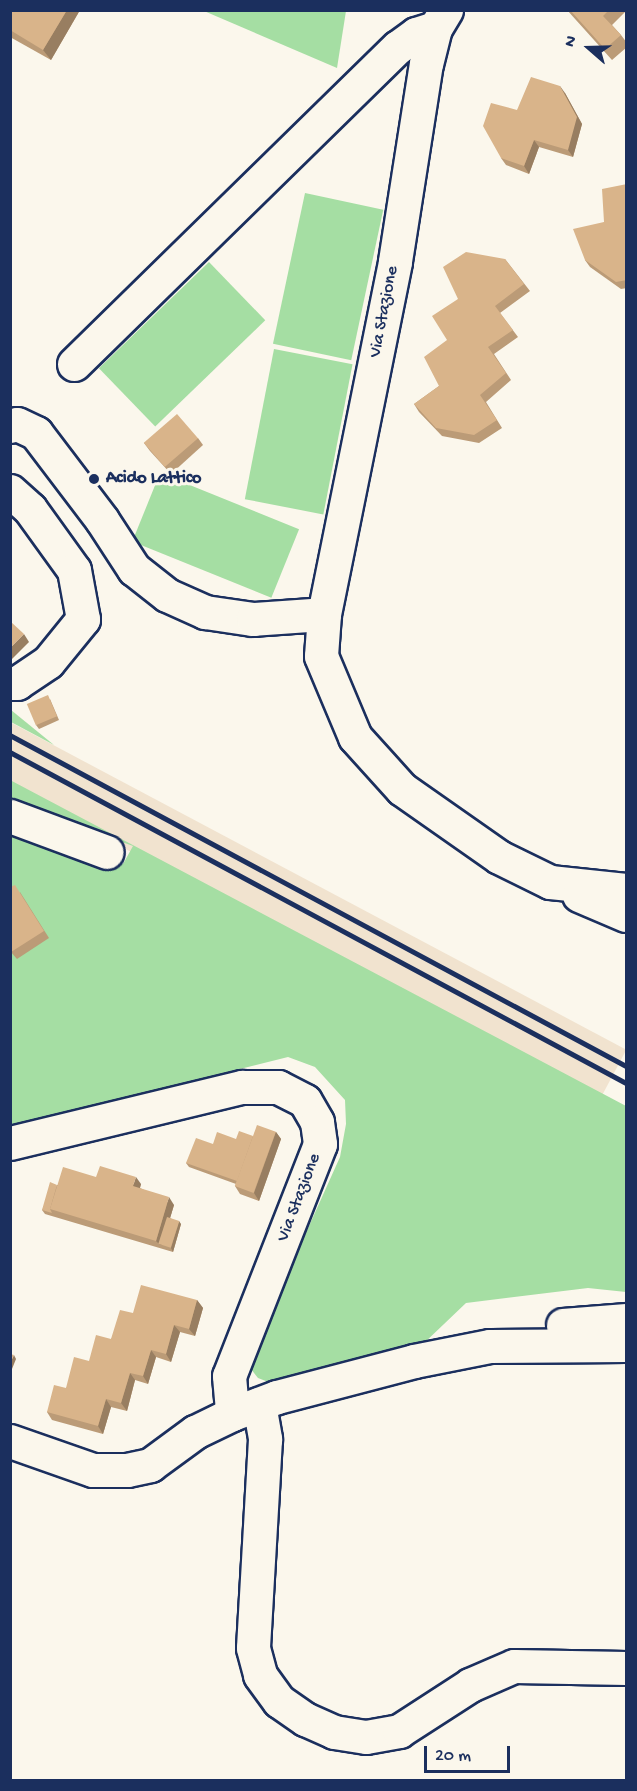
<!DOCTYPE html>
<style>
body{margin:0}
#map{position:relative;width:637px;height:1791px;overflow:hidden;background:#fbf7ec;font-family:"Gochi Hand",sans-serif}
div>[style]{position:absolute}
.built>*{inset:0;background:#f1e3cf;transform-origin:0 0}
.green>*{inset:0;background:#a5dea3;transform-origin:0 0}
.roads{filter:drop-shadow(2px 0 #1b2f5e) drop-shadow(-2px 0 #1b2f5e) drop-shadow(0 2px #1b2f5e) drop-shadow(0 -2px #1b2f5e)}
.minor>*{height:33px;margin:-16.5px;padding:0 16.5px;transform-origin:16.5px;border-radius:16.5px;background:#fbf7ec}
.major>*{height:33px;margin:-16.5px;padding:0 16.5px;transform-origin:16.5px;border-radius:16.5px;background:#fbf7ec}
.rail>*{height:4.5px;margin:-2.25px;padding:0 2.25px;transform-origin:2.25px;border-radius:2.25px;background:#1b2f5e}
.wall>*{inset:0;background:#bb9b77}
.shaded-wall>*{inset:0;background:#987e61}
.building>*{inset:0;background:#d9b48a;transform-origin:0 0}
.dots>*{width:16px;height:16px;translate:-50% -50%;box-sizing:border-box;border:3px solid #fbf7ec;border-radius:50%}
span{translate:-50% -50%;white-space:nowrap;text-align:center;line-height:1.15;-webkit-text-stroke:6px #fbf7ec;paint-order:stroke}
.street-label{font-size:18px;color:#1b2f5e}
.poi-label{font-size:18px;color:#1b2f5e;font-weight:700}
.left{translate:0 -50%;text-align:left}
.frame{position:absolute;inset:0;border:12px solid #1b2f5e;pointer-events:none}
.north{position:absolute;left:559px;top:18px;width:60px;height:60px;-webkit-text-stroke:4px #fbf7ec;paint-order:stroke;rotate:290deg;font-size:16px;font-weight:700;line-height:24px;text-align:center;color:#1b2f5e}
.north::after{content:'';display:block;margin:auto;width:21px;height:27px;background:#1b2f5e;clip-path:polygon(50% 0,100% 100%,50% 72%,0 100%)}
.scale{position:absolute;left:424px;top:1746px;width:86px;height:27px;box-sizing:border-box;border:3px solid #1b2f5e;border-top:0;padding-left:8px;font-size:18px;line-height:21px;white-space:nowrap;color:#1b2f5e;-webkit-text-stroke:4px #fbf7ec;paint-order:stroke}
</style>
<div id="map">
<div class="built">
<div style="left:10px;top:722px;width:698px;height:58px;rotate:28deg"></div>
</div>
<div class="green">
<div style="clip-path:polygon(204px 11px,346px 11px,337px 68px)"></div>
<div style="left:305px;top:193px;width:80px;height:154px;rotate:12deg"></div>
<div style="left:209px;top:262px;width:81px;height:153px;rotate:46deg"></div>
<div style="left:274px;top:349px;width:80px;height:153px;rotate:11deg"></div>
<div style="left:160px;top:473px;width:150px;height:74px;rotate:22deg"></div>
<div style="clip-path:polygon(11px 710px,54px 745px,11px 722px)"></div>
<div style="clip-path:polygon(10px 780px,626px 1106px,626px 1292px,588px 1288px,466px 1303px,422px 1345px,276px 1385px,258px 1378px,247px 1364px,340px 1157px,346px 1124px,345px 1100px,315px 1067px,288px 1057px,11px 1126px,11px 832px,123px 864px,133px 846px,11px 802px)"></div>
</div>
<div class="roads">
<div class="minor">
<div style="left:74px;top:364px;width:453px;rotate:-44.4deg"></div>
<div style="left:398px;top:47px;width:22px;rotate:-36deg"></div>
<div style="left:416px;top:34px;width:20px;rotate:-18deg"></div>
<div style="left:10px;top:426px;width:7px;rotate:-16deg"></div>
<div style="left:17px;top:424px;width:21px;rotate:25deg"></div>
<div style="left:36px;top:433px;width:109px;rotate:52.8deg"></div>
<div style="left:102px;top:520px;width:59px;rotate:56.9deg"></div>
<div style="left:134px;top:569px;width:42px;rotate:38.2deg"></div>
<div style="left:167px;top:595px;width:42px;rotate:24.1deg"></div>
<div style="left:205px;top:612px;width:49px;rotate:8.3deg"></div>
<div style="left:253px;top:619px;width:71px;rotate:-4deg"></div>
<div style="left:10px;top:491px;width:27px;rotate:42deg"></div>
<div style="left:30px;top:509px;width:75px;rotate:54.2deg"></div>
<div style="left:74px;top:570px;width:50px;rotate:79.6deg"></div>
<div style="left:83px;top:619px;width:55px;rotate:129.1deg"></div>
<div style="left:48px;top:662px;width:37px;rotate:146deg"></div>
<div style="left:17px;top:683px;width:7px;rotate:180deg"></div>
<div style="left:10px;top:816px;width:103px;rotate:20.4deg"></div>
<div style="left:10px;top:1143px;width:239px;rotate:-13.6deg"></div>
<div style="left:242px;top:1087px;width:36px"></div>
<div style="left:278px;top:1087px;width:30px;rotate:27deg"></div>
<div style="left:305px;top:1101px;width:24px;rotate:60deg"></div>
<div style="left:317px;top:1122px;width:22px;rotate:82deg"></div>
<div style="left:320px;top:1144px;width:249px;rotate:111.4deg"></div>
<div style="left:229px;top:1376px;width:38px;rotate:85deg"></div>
<div style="left:259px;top:1404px;width:36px;rotate:80deg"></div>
<div style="left:265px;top:1439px;width:209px;rotate:93.3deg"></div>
<div style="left:253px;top:1648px;width:28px;rotate:75deg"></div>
<div style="left:260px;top:1675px;width:32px;rotate:54deg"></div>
<div style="left:279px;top:1701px;width:32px;rotate:35deg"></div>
<div style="left:305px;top:1719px;width:32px;rotate:24deg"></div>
<div style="left:334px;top:1732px;width:32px;rotate:9deg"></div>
<div style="left:366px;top:1737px;width:34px;rotate:-10deg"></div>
<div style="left:399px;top:1731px;width:85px;rotate:-32.9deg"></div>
<div style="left:470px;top:1685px;width:48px;rotate:-23.4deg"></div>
<div style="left:514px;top:1666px;width:112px;rotate:1deg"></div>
</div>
<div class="major">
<div style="left:446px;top:10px;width:21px;rotate:121deg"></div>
<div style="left:435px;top:28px;width:36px;rotate:104deg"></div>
<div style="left:426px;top:63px;width:201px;rotate:98.9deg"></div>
<div style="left:395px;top:262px;width:359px;rotate:101.4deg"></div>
<div style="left:324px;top:614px;width:42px;rotate:94.1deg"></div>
<div style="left:321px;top:656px;width:88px;rotate:67.2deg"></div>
<div style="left:355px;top:737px;width:70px;rotate:47.9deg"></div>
<div style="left:402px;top:789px;width:118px;rotate:35deg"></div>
<div style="left:499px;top:857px;width:57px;rotate:26.1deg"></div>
<div style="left:550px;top:882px;width:76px;rotate:6deg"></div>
<div style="left:579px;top:895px;width:51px;rotate:23.1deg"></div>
<div style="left:563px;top:1325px;width:63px;rotate:-4.5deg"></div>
<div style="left:10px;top:1441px;width:88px;rotate:19.3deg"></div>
<div style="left:93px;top:1470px;width:34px"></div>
<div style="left:127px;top:1470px;width:24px;rotate:-12deg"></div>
<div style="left:150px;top:1465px;width:56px;rotate:-36.3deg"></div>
<div style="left:195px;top:1432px;width:41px;rotate:-25.9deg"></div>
<div style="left:232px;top:1414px;width:48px;rotate:-20.7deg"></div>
<div style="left:277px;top:1397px;width:142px;rotate:-14.7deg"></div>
<div style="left:414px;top:1361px;width:77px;rotate:-11.2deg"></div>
<div style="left:490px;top:1346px;width:136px;rotate:-0.4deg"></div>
</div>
</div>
<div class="rail">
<div style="left:10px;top:735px;width:699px;rotate:28.25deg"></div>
<div style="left:10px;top:752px;width:699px;rotate:28.25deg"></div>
</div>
<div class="wall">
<div style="clip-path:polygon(10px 10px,80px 10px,51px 60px,10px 37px)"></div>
<div style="clip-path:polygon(567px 10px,627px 10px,612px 25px,621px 35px,627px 43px,627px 47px,612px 60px)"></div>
<div style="clip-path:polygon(565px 93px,582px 124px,573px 157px,539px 147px,529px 174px,506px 165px,501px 158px,517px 110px)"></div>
<div style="clip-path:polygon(627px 184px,627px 288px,621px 289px,590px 267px,585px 260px,604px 222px)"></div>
<div style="clip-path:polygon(505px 259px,530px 291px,500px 313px,518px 337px,494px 354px,511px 380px,486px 402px,502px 428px,479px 443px,442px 436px,419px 412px,414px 404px,439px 386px,458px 299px)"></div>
<div style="clip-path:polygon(198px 438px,203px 445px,171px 474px,150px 451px,144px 443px)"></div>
<div style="clip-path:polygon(50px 699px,59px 720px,39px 729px,36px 725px)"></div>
<div style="clip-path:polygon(20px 892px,49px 938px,17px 959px,10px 951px)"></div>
<div style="clip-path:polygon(276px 1132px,281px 1139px,259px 1201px,240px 1194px,235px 1186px,236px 1184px,189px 1167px,186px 1163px,213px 1144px)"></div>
<div style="clip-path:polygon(141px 1184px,140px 1188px,174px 1205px,170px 1218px,181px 1224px,173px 1252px,45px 1214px,42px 1210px,57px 1185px)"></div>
<div style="clip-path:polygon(197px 1300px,203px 1308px,195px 1336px,180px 1332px,171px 1362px,156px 1357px,148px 1384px,135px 1380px,127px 1411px,111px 1407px,103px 1434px,52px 1420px,47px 1412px,66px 1388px,111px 1339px,133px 1313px)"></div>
</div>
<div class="shaded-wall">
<div style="clip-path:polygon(67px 10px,80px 10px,51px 60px,43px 50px)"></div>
<div style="clip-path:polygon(560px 86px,565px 93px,582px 124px,573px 157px,568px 150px)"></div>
<div style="clip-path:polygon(534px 140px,539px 147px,529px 174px,524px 166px)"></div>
<div style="clip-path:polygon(24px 634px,29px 642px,10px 661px,10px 648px)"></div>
<div style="clip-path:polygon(276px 1132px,281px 1139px,259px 1201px,254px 1193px)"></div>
<div style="clip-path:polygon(136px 1177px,141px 1184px,138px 1194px,133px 1186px)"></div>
<div style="clip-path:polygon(169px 1197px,174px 1205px,162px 1245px,159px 1244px,156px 1241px)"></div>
<div style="clip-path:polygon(179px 1221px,181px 1224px,173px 1252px,171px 1248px)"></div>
<div style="clip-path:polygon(197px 1300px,203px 1308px,195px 1336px,189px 1329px)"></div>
<div style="clip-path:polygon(174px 1325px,180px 1332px,171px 1362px,166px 1354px)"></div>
<div style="clip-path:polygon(151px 1350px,156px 1357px,148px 1384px,143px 1376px)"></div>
<div style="clip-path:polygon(14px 1355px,16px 1359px,10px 1374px,10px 1363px)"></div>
<div style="clip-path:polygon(130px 1373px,135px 1380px,127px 1411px,121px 1403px)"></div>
<div style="clip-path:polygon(106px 1399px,111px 1407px,103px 1434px,98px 1426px)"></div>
</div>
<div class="building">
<div style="clip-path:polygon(10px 10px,67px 10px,43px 50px,10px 30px)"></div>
<div style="clip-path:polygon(570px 10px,609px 10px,603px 16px,621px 35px,605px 49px)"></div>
<div style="clip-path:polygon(531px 77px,560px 86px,577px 117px,568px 150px,534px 140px,524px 166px,501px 158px,483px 126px,491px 103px,517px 110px)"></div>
<div style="clip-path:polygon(627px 184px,627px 280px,616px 282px,585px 260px,573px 229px,604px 222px,602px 189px)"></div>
<div style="clip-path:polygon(466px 252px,505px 259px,524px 284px,495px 306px,513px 330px,488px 347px,506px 373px,480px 395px,497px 420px,474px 435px,436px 428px,414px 404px,439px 386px,424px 357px,447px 340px,432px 316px,458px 299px,443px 267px)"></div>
<div style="left:177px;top:414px;width:32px;height:44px;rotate:49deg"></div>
<div style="clip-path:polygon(10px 621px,24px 634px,10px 648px)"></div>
<div style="left:48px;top:695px;width:23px;height:23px;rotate:67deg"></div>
<div style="clip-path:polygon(15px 885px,44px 931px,11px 952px,10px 951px,10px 887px)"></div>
<div style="left:257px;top:1125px;width:20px;height:65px;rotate:20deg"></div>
<div style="clip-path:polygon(239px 1131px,253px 1136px,237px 1181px,186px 1163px,196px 1138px,213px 1144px,217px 1132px,236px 1139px)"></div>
<div style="clip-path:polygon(100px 1166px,136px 1177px,133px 1186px,169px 1197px,156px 1241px,50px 1209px,63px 1167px,96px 1177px)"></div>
<div style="clip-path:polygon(50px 1182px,57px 1185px,50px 1209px,52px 1213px,42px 1210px)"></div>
<div style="left:167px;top:1217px;width:13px;height:28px;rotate:18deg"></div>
<div style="clip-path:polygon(141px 1285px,197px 1300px,189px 1329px,174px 1325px,166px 1354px,151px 1350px,143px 1376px,130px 1373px,121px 1403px,106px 1399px,98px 1426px,47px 1412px,54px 1385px,66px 1388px,74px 1357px,89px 1361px,96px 1335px,111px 1339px,120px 1310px,133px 1313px)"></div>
<div style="clip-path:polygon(10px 1354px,14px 1355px,10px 1363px)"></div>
</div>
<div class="dots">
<div style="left:94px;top:479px;background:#1b2f5e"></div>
</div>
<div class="street-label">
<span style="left:385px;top:312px;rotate:-79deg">Via Stazione</span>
<span style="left:300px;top:1198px;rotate:-69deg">Via Stazione</span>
</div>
<div class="poi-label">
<span class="left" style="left:106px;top:479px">Acido Lattico</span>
</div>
<div class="frame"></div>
<div class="north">N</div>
<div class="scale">20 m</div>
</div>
